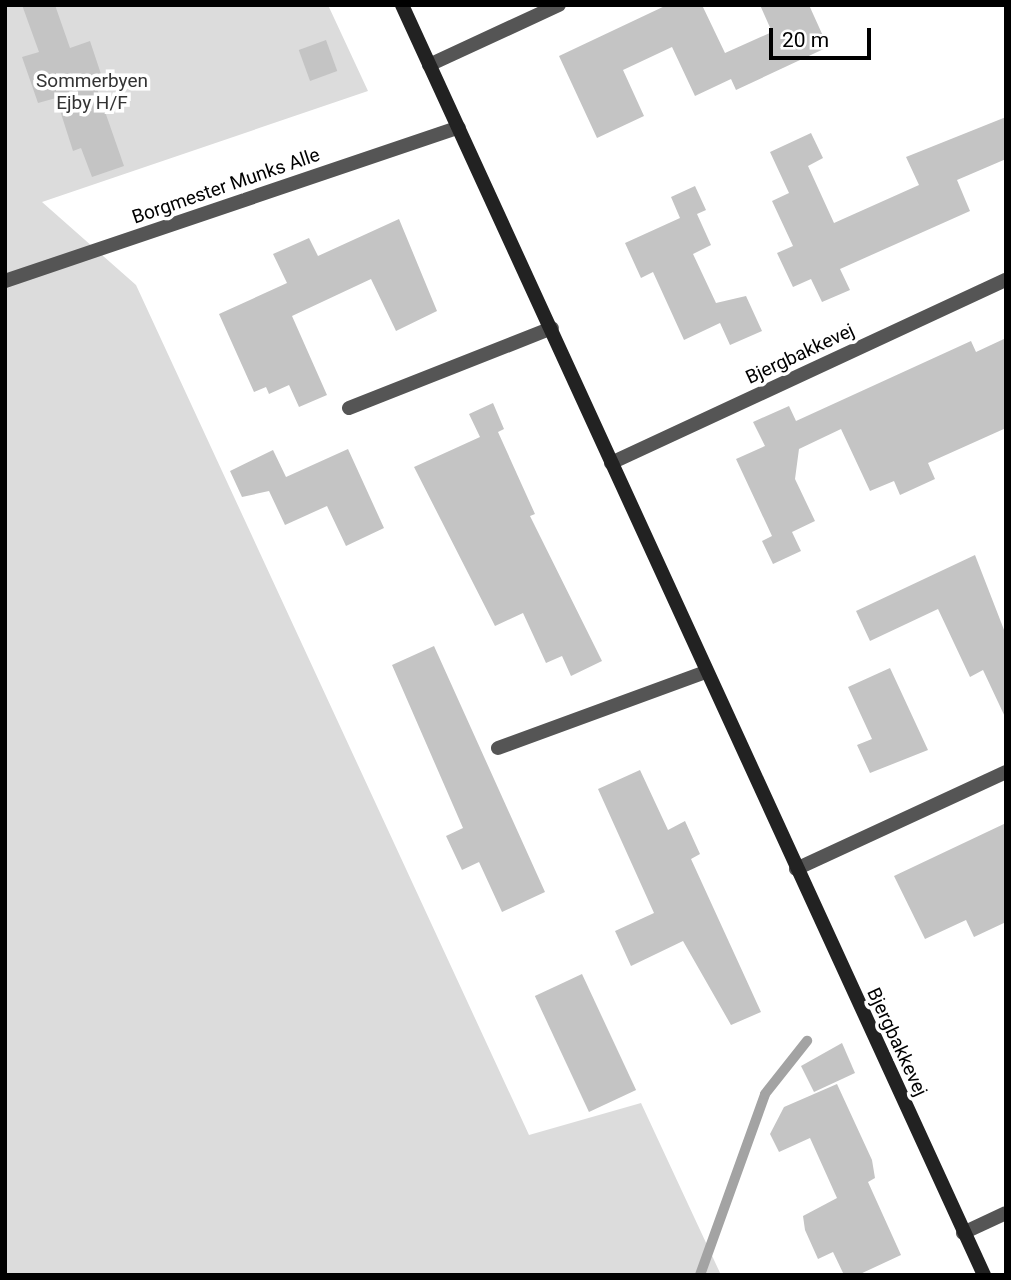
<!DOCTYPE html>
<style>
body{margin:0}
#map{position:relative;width:1011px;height:1280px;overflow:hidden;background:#fff;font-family:Roboto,sans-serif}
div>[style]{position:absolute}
.green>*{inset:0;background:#dcdcdc}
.stream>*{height:10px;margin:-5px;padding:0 5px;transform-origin:5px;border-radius:5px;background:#a3a3a3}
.building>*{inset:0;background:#c4c4c4;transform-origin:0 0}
.street>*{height:14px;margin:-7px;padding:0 7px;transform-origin:7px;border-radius:7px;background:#555}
.secondary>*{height:14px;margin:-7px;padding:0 7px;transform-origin:7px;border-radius:7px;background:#222}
span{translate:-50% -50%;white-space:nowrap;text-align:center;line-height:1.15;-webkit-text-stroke:7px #fff;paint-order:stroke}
.park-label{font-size:19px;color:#333}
.street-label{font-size:19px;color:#000}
.frame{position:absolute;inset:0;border:7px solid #000;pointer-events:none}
.scale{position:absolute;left:769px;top:28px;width:102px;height:32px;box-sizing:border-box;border:4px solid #000;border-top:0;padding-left:9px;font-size:21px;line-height:24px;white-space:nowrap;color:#000;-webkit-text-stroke:5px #fff;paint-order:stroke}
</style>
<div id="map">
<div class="green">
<div style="clip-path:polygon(5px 5px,328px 5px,368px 91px,42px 202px,136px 285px,529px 1135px,641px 1103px,721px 1275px,5px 1275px)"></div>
</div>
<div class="stream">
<div style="left:700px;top:1275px;width:192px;rotate:-70.2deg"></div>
<div style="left:765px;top:1094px;width:68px;rotate:-51.6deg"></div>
</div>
<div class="building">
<div style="clip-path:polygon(22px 5px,55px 5px,70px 48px,90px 41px,102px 77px,94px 80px,124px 166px,92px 177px,81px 148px,73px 151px,56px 98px,38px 103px,22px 57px,39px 52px)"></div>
<div style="clip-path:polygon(667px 5px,702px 5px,725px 53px,772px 32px,760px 5px,809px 5px,828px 47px,736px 90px,731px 79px,695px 96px,672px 47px,623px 70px,644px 116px,597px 138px,559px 56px)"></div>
<div style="left:326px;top:40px;width:33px;height:29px;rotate:70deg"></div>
<div style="clip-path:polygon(1006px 117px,1006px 159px,957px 180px,970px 211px,840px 269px,850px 290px,822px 302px,811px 279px,793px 287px,777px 253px,793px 246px,772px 201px,789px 193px,770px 152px,811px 133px,823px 158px,808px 166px,834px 223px,919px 185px,906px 157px)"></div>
<div style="clip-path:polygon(695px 186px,706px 210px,697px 214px,711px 245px,693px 254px,716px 303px,746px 296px,762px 331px,730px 345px,720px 323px,684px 340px,653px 272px,641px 278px,625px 243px,680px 218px,671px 197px)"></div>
<div style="clip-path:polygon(399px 219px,437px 311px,396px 331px,371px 279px,292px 316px,327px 395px,299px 407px,289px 385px,269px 394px,266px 387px,254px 392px,219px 314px,287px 283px,273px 254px,309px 238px,318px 256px)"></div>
<div style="clip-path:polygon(1006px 338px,1006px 428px,928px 463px,935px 479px,900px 495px,894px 481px,870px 491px,841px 429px,799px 449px,795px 479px,815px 521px,792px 532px,801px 551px,773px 564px,762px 541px,772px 536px,736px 459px,765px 446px,753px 422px,789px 406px,796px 421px,971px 341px,976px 352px)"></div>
<div style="clip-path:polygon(493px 403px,504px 429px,498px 432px,535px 514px,530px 516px,602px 661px,571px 676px,562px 656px,546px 663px,523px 613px,495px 626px,414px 467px,480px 437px,469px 414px)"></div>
<div style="clip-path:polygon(348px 449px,384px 528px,346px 546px,327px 506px,285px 525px,269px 491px,242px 497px,230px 471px,273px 450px,286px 477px)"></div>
<div style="clip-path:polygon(975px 555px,1006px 635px,1006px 719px,983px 670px,970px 677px,938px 609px,870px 641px,856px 611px)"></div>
<div style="clip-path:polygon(434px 646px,545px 892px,502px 912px,479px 862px,462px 870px,446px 836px,463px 828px,392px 665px)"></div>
<div style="clip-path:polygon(890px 668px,928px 750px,870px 773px,857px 745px,872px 739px,848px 687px)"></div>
<div style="clip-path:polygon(640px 770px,668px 830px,685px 821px,700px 854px,691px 859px,761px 1012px,731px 1025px,683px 941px,631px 966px,615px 931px,654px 913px,598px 789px)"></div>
<div style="clip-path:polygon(1006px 823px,1006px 922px,974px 937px,966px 920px,925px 939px,894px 876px)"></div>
<div style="left:582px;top:974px;width:128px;height:52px;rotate:65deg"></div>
<div style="clip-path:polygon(842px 1043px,855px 1073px,814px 1092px,801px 1066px)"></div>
<div style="clip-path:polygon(837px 1084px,872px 1160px,875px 1178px,868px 1182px,901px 1255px,858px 1275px,844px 1275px,833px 1252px,818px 1259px,805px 1230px,803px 1216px,837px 1198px,810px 1138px,779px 1152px,770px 1134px,784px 1107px)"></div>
</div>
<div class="street">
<div style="left:429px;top:65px;width:143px;rotate:-24.8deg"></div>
<div style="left:5px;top:281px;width:479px;rotate:-18.7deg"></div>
<div style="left:349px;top:408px;width:218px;rotate:-21.5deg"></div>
<div style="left:611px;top:463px;width:435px;rotate:-24.9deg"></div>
<div style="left:498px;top:748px;width:221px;rotate:-20.1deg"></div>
<div style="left:796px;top:869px;width:231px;rotate:-24.8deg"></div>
<div style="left:963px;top:1233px;width:47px;rotate:-24.9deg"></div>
</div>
<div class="secondary">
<div style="left:402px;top:5px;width:1397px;rotate:65.38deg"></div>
</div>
<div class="park-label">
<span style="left:92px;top:92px">Sommerbyen<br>Ejby H/F</span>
</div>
<div class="street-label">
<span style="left:226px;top:186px;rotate:-19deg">Borgmester Munks Alle</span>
<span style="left:800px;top:354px;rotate:-25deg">Bjergbakkevej</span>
<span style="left:897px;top:1042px;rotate:65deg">Bjergbakkevej</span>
</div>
<div class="frame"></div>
<div class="scale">20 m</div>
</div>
